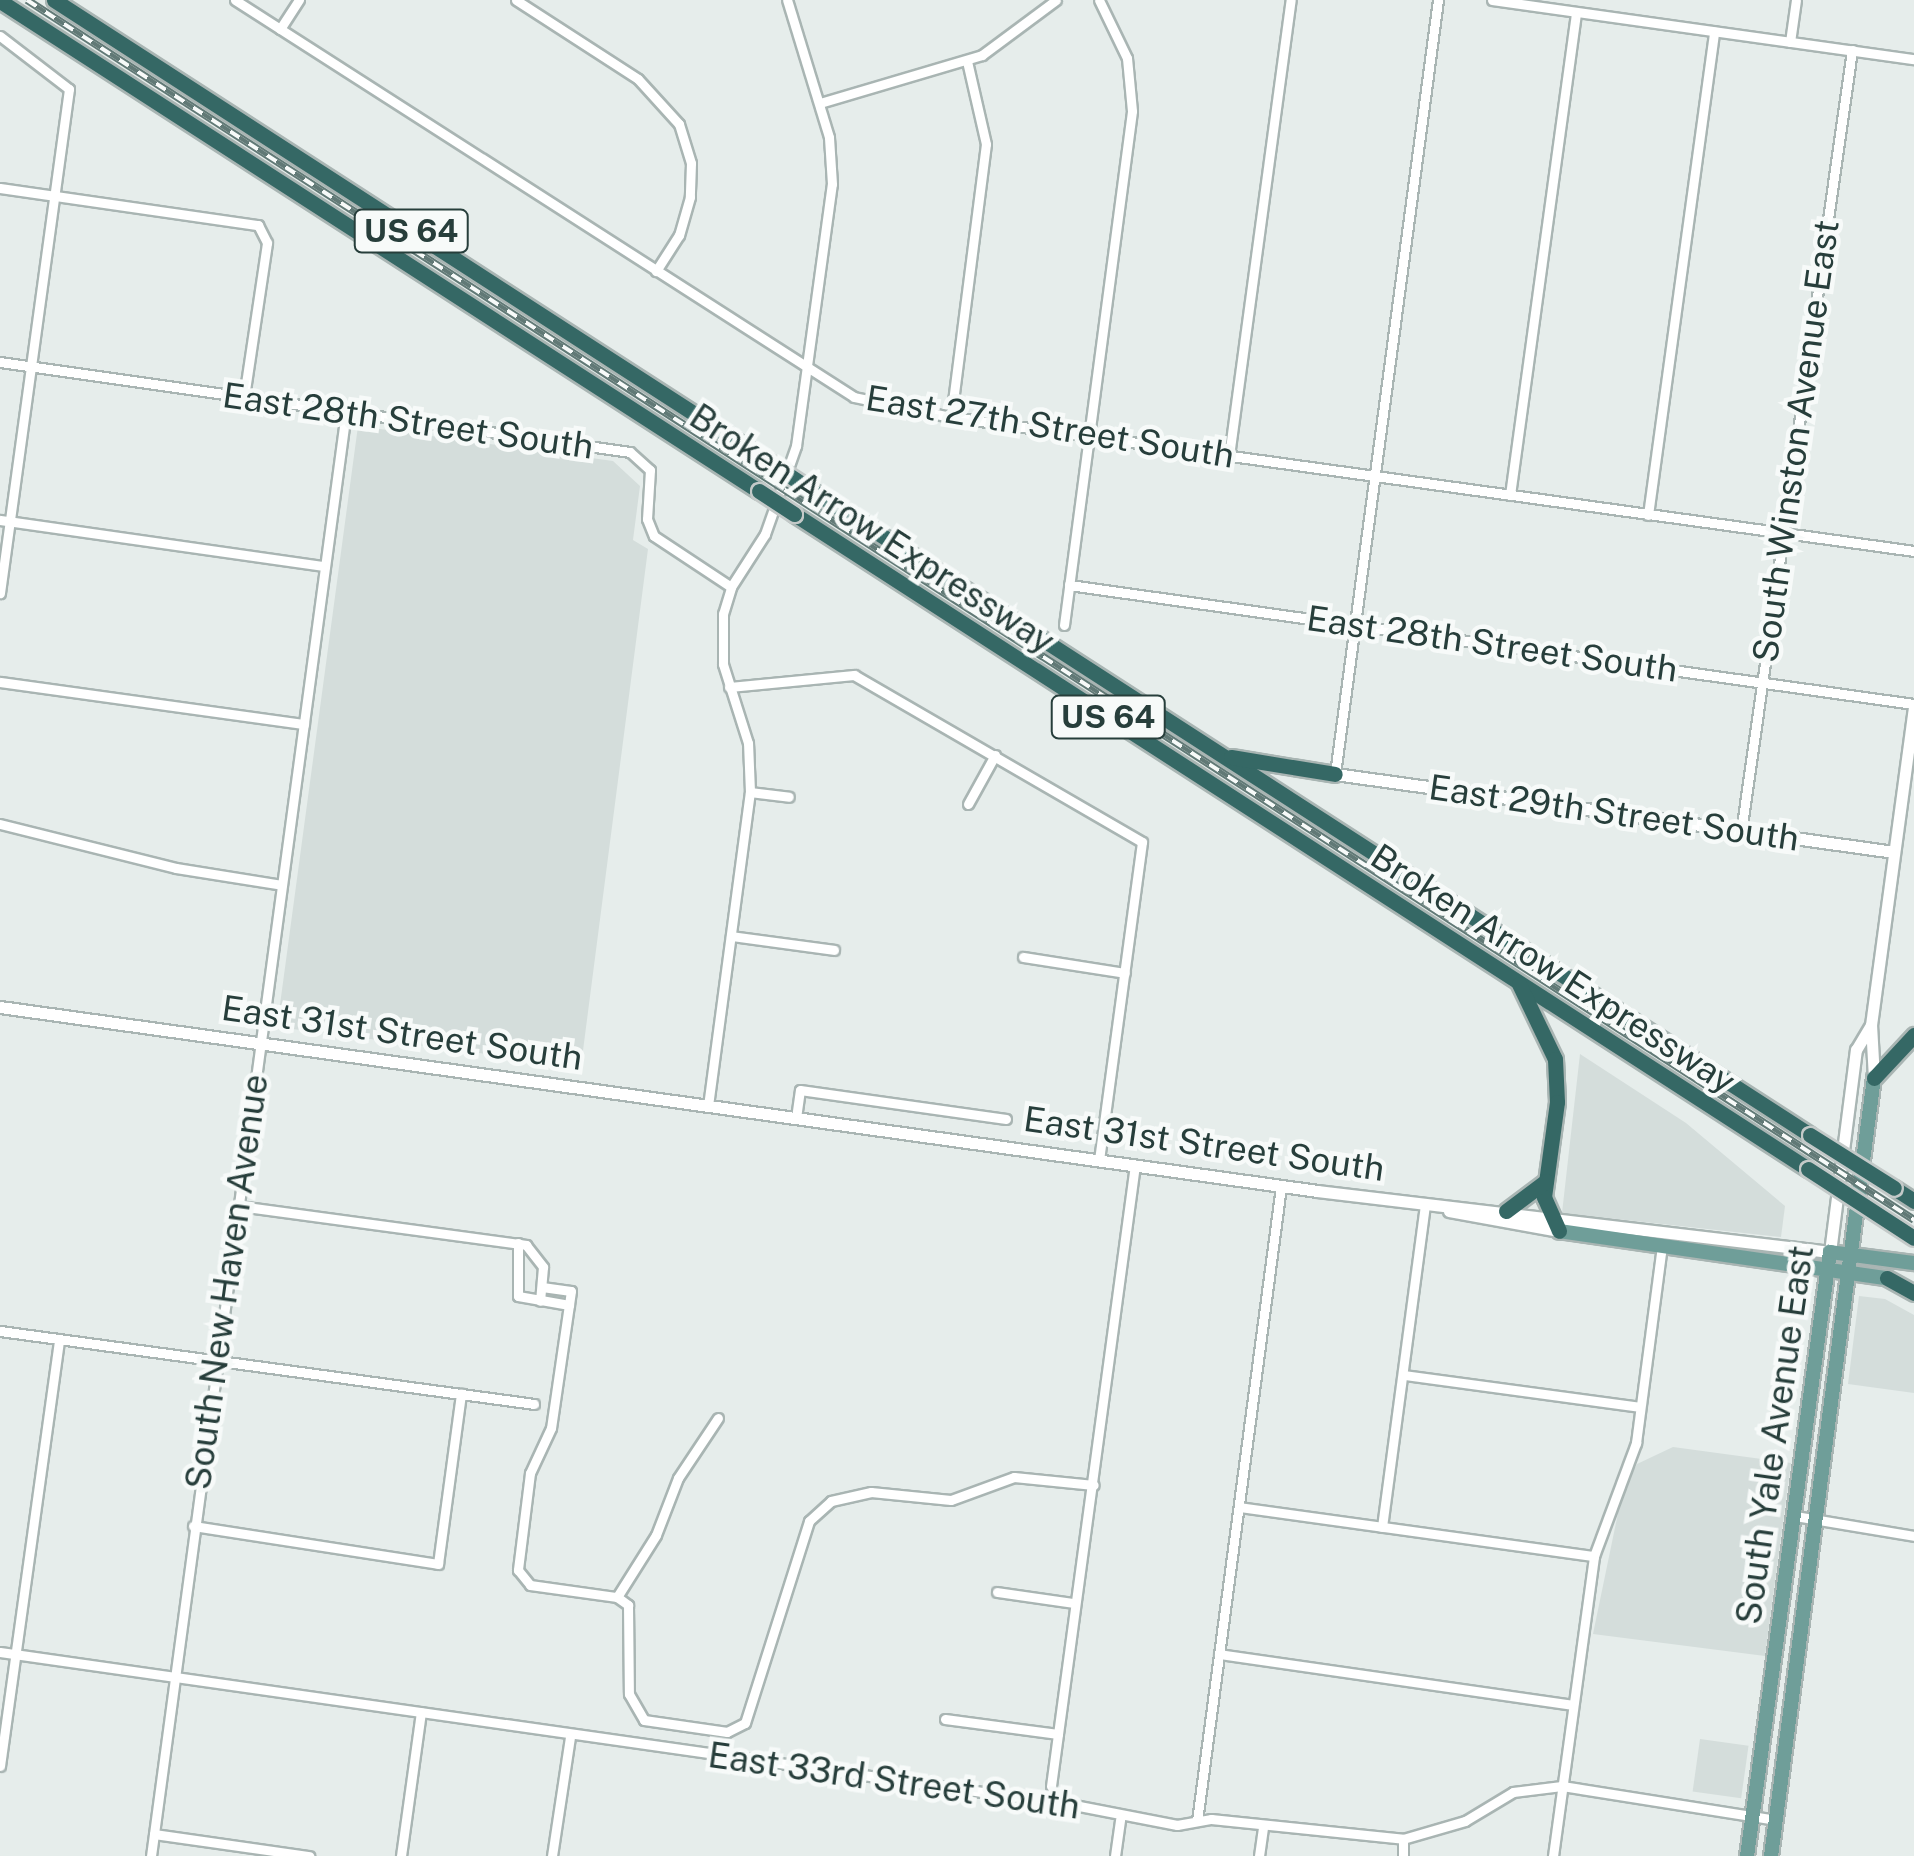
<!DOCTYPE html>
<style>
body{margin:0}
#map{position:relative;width:1914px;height:1856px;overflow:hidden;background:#e6edeb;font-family:"Public Sans",sans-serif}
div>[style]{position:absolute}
.built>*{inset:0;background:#d4dddb;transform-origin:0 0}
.roads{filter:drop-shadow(2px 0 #a9b5b3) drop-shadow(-2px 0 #a9b5b3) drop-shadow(0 2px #a9b5b3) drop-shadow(0 -2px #a9b5b3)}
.street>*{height:9px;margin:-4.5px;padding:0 4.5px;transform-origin:4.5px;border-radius:4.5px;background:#fff}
.secondary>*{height:11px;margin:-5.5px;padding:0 5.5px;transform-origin:5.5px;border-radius:5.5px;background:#fff}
.primary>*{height:14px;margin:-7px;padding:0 7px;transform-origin:7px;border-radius:7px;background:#6f9e99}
.highway>*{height:15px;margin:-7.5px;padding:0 7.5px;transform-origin:7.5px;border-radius:7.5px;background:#356865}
.rail>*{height:8px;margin-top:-4px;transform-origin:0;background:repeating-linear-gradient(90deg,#f7faf9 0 11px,#617976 0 22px);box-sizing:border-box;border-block:2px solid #617976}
.bridges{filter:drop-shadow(2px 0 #c3c9c8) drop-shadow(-2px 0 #c3c9c8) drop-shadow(0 2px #c3c9c8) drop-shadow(0 -2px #c3c9c8)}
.highway-bridge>*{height:15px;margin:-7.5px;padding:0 7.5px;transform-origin:7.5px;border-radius:7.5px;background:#356865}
span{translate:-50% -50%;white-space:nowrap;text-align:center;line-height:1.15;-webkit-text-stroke:9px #f7faf9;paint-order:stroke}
.shield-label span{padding:2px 8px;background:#f7faf9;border:2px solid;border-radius:8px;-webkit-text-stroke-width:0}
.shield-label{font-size:32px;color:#273e3b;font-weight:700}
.street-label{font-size:35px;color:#273e3b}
</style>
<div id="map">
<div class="built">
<div style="clip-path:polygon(358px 426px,613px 461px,640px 486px,633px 540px,648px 549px,581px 1066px,277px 1027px)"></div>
<div style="clip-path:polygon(1580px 1054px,1686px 1123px,1785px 1206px,1781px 1237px,1562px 1213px)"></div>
<div style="clip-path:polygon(1859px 1296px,1885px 1299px,1914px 1315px,1914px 1393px,1848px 1384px)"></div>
<div style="clip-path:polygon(1673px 1447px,1791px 1463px,1765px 1656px,1593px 1634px,1623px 1489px,1637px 1464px)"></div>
<div style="left:1700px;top:1739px;width:49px;height:53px;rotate:8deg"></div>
</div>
<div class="roads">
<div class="street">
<div style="left:235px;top:0;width:735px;rotate:32.67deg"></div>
<div style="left:854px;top:397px;width:99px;rotate:11.7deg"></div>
<div style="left:951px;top:417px;width:972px;rotate:7.92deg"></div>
<div style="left:516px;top:0;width:145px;rotate:32.9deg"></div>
<div style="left:638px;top:79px;width:61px;rotate:47.7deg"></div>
<div style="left:679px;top:124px;width:41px;rotate:72.9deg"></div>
<div style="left:691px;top:163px;width:34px;rotate:92deg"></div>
<div style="left:690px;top:197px;width:40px;rotate:106deg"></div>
<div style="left:679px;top:235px;width:43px;rotate:122.6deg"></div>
<div style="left:1492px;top:0;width:426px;rotate:8deg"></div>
<div style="left:280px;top:29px;width:35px;rotate:-57deg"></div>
<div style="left:0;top:36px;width:87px;rotate:37.5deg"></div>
<div style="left:69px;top:89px;width:509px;rotate:97.8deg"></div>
<div style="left:1790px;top:42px;width:42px;rotate:-81.9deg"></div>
<div style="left:820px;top:103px;width:169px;rotate:-16.5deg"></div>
<div style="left:982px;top:55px;width:92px;rotate:-36.6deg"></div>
<div style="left:0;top:188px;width:261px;rotate:8.2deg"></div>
<div style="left:258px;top:225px;width:20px;rotate:63deg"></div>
<div style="left:267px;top:243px;width:156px;rotate:98.5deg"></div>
<div style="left:0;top:362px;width:636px;rotate:8.13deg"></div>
<div style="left:630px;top:452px;width:27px;rotate:42deg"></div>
<div style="left:650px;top:470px;width:49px;rotate:93.5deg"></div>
<div style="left:647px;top:519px;width:18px;rotate:68deg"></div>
<div style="left:654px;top:536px;width:92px;rotate:33.5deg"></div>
<div style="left:951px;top:417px;width:275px;rotate:-82.7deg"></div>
<div style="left:986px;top:144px;width:85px;rotate:-102.9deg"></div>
<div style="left:1229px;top:456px;width:460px;rotate:-82.3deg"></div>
<div style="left:1510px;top:495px;width:487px;rotate:-82.2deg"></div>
<div style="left:1648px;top:515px;width:488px;rotate:-82.2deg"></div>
<div style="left:0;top:520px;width:328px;rotate:8.1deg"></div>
<div style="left:1069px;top:585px;width:853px;rotate:8.02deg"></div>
<div style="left:1064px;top:625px;width:518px;rotate:-82.46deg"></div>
<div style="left:1132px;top:111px;width:53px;rotate:-95.4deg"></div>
<div style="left:1127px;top:58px;width:64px;rotate:-115.8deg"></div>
<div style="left:0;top:682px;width:307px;rotate:7.9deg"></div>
<div style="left:729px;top:687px;width:126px;rotate:-5.5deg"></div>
<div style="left:854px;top:675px;width:333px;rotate:30.1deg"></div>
<div style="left:1142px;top:842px;width:321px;rotate:97.7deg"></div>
<div style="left:1335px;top:774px;width:781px;rotate:-82.42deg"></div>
<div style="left:750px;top:792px;width:39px;rotate:7deg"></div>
<div style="left:968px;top:804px;width:56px;rotate:-61.1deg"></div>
<div style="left:0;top:824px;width:181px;rotate:14deg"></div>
<div style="left:176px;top:868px;width:107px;rotate:9.1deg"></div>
<div style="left:1741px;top:832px;width:790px;rotate:-81.92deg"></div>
<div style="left:731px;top:936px;width:104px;rotate:7.7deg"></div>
<div style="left:1023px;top:957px;width:103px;rotate:8.9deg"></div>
<div style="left:708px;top:1106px;width:317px;rotate:-82.4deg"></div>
<div style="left:750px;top:792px;width:49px;rotate:-92.3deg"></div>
<div style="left:748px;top:743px;width:83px;rotate:-107.6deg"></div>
<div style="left:723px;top:664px;width:50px;rotate:-90deg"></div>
<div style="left:723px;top:614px;width:28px;rotate:-73deg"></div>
<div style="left:731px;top:587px;width:63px;rotate:-57.3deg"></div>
<div style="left:765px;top:534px;width:93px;rotate:-70.6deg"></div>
<div style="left:796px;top:446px;width:264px;rotate:-82.2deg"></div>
<div style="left:832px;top:184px;width:47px;rotate:-93.7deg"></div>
<div style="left:829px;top:137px;width:143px;rotate:-107deg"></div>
<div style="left:796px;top:1118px;width:28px;rotate:-82deg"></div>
<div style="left:800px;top:1090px;width:208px;rotate:8deg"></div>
<div style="left:239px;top:1206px;width:290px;rotate:7.7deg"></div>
<div style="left:526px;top:1245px;width:28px;rotate:52deg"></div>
<div style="left:543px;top:1267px;width:34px;rotate:95deg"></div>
<div style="left:518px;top:1243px;width:53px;rotate:90deg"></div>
<div style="left:518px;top:1296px;width:52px;rotate:10deg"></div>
<div style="left:542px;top:1287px;width:29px;rotate:8deg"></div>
<div style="left:571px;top:1291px;width:138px;rotate:98.3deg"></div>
<div style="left:551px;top:1428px;width:50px;rotate:115deg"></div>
<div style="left:530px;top:1473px;width:98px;rotate:97.1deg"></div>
<div style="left:518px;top:1570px;width:19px;rotate:51deg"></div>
<div style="left:530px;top:1585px;width:88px;rotate:7.9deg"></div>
<div style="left:617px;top:1597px;width:14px;rotate:36deg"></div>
<div style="left:628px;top:1605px;width:89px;rotate:89.4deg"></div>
<div style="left:629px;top:1694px;width:30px;rotate:60deg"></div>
<div style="left:644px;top:1720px;width:84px;rotate:8.2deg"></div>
<div style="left:727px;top:1732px;width:20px;rotate:-27deg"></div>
<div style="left:745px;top:1723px;width:212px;rotate:-72.4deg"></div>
<div style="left:809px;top:1521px;width:30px;rotate:-42deg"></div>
<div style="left:831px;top:1501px;width:41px;rotate:-12.7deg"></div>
<div style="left:871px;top:1492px;width:80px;rotate:5.7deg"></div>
<div style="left:951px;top:1500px;width:67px;rotate:-20.1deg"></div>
<div style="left:1014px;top:1477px;width:80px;rotate:5.7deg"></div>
<div style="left:0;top:1331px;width:539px;rotate:7.78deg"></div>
<div style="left:1404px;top:1375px;width:238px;rotate:7.7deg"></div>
<div style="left:1239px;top:1507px;width:358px;rotate:7.9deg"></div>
<div style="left:1795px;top:1516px;width:121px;rotate:9.5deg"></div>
<div style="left:193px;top:1526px;width:248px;rotate:8.8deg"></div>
<div style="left:438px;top:1564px;width:172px;rotate:-82.3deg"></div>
<div style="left:1382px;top:1527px;width:325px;rotate:-82.4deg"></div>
<div style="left:997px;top:1592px;width:77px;rotate:8.2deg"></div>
<div style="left:617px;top:1597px;width:73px;rotate:-57.8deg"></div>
<div style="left:656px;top:1535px;width:61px;rotate:-68.9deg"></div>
<div style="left:678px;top:1478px;width:72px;rotate:-56.3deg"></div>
<div style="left:0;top:1652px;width:1085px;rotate:8.11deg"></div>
<div style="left:1074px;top:1805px;width:105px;rotate:11deg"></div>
<div style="left:1177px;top:1825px;width:35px;rotate:-10deg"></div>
<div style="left:1211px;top:1819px;width:193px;rotate:5.9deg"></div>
<div style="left:1403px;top:1839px;width:65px;rotate:-16.2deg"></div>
<div style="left:1465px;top:1821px;width:56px;rotate:-31.1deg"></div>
<div style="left:1513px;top:1792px;width:49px;rotate:-7deg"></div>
<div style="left:1562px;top:1786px;width:217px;rotate:9deg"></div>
<div style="left:1219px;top:1654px;width:357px;rotate:8.2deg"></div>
<div style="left:945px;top:1719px;width:114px;rotate:7.6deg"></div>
<div style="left:0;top:1766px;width:431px;rotate:-82.1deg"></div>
<div style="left:1051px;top:1786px;width:627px;rotate:-82.3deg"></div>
<div style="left:1197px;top:1821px;width:641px;rotate:-82.46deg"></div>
<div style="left:154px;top:1834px;width:157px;rotate:8.1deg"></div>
<div style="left:1403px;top:1839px;width:17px;rotate:90deg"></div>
<div style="left:151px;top:1856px;width:1458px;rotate:-82.31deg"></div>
<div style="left:401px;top:1856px;width:145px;rotate:-82.1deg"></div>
<div style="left:552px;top:1856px;width:120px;rotate:-81.4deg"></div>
<div style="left:1115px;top:1856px;width:37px;rotate:-82deg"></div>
<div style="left:1259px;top:1856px;width:29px;rotate:-82deg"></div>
<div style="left:1553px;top:1856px;width:303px;rotate:-82.2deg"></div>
<div style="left:1594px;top:1556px;width:121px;rotate:-69.6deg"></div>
<div style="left:1636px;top:1443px;width:199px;rotate:-82.5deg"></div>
</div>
<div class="secondary">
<div style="left:1335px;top:774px;width:564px;rotate:7.94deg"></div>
<div style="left:0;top:1007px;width:1330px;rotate:7.95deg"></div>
<div style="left:1317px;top:1191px;width:517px;rotate:6.78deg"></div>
<div style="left:1830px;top:1252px;width:204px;rotate:-82.7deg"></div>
<div style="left:1856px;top:1050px;width:29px;rotate:-59deg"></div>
<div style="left:1874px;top:1078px;width:53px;rotate:-93.2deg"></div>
<div style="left:1871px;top:1025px;width:322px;rotate:-82.3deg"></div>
<div style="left:1449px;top:1211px;width:112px;rotate:10.3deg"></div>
</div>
<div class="primary">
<div style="left:1559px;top:1231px;width:331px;rotate:8.2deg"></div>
<div style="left:1747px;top:1856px;width:610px;rotate:-82.18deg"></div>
<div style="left:1830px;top:1252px;width:85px;rotate:7.5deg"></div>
<div style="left:1771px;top:1856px;width:785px;rotate:-82.46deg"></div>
</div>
<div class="highway">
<div style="left:54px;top:0;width:851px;rotate:32.87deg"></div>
<div style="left:0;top:1px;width:903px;rotate:32.85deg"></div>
<div style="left:805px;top:486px;width:1196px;rotate:32.85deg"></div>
<div style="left:794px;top:514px;width:1207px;rotate:32.86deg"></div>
<div style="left:1231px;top:757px;width:105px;rotate:9.3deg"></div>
<div style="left:1519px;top:984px;width:83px;rotate:64.4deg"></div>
<div style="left:1555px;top:1059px;width:43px;rotate:87.3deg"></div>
<div style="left:1557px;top:1102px;width:96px;rotate:97.8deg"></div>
<div style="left:1544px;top:1197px;width:37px;rotate:66deg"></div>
<div style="left:1874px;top:1078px;width:59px;rotate:-47.1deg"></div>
<div style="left:1894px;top:1188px;width:24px;rotate:33deg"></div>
<div style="left:1506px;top:1211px;width:50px;rotate:-36.9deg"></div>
<div style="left:1887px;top:1278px;width:31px;rotate:29deg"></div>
</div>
</div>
<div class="rail">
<div style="left:27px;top:0;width:2247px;rotate:32.88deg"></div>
</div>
<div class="bridges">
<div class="highway-bridge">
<div style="left:769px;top:462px;width:43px;rotate:33.7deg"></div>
<div style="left:759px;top:491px;width:42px;rotate:33.3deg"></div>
<div style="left:1810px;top:1135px;width:99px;rotate:32.2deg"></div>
<div style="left:1808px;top:1169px;width:126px;rotate:33.1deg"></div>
</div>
</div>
<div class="shield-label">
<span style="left:411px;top:231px">US 64</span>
<span style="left:1108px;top:717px">US 64</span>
</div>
<div class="street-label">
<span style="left:408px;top:421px;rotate:8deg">East 28th Street South</span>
<span style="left:1050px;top:427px;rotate:9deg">East 27th Street South</span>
<span style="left:1796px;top:441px;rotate:-82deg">South Winston Avenue East</span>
<span style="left:872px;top:529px;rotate:33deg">Broken Arrow Expressway</span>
<span style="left:1492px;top:644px;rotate:8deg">East 28th Street South</span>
<span style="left:1614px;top:813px;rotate:8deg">East 29th Street South</span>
<span style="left:1553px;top:969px;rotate:33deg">Broken Arrow Expressway</span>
<span style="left:402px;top:1033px;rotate:8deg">East 31st Street South</span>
<span style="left:1204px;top:1144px;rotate:8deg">East 31st Street South</span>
<span style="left:227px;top:1282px;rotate:-82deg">South New Haven Avenue</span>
<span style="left:1775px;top:1435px;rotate:-82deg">South Yale Avenue East</span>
<span style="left:894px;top:1781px;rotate:8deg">East 33rd Street South</span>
</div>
</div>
